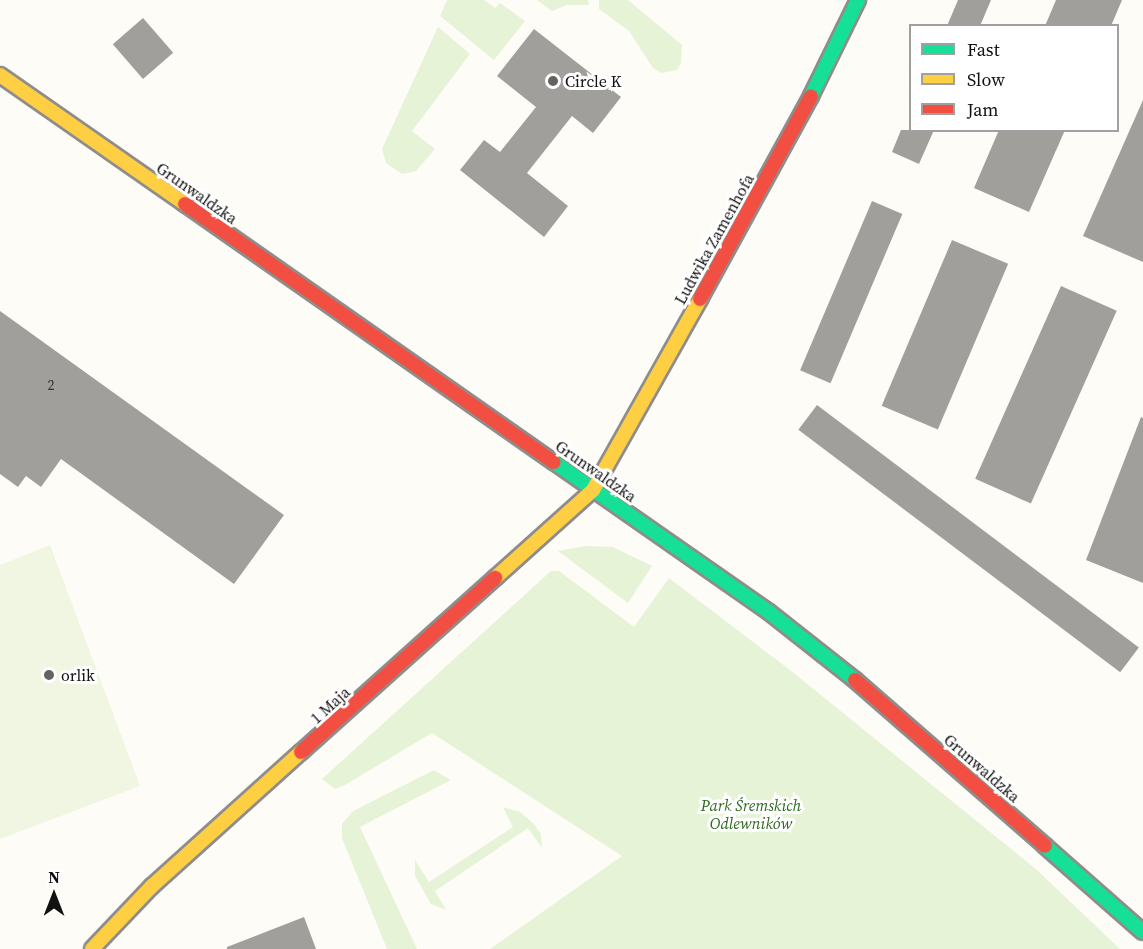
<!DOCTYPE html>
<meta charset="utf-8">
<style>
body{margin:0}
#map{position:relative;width:1143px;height:949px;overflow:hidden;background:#fdfcf7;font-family:"Source Serif 4",serif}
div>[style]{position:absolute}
.green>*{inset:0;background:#e7f3d7}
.pitch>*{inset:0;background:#f0f6e1}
.building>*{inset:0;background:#a19f9c;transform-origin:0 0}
.roads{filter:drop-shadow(2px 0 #8e8d8b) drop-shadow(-2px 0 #8e8d8b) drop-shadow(0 2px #8e8d8b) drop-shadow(0 -2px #8e8d8b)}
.fast>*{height:14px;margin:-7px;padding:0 7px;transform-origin:7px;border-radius:7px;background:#16e098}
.slow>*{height:14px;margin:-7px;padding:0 7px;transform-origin:7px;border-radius:7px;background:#ffcf43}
.jam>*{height:14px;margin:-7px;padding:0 7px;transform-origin:7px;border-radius:7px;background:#f24e42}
.dots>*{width:16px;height:16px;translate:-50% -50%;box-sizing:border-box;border:3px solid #fff;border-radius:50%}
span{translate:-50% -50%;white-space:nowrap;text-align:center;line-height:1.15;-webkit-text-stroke:6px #fff;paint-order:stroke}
.number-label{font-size:14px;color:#353434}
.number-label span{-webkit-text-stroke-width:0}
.poi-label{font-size:16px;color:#111}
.left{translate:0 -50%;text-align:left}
.street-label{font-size:16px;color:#111}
.park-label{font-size:16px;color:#2f6b1f;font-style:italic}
.legend{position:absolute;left:909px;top:24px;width:210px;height:108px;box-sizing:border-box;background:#fff;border:2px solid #a0a0a0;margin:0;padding:8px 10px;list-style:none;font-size:18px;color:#111}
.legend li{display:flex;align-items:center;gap:12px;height:30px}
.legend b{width:30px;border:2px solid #a0a0a0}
.north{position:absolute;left:24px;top:865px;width:60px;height:60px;-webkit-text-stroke:4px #fff;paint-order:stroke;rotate:0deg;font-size:16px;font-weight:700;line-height:24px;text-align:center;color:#111}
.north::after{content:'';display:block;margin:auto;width:21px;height:27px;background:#111;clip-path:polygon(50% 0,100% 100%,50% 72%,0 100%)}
</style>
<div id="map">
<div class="green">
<div style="clip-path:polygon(447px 0,484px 0,495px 8px,500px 3px,525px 21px,494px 60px,440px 16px)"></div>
<div style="clip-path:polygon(537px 0,588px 0,589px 5px,567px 5px,552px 11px)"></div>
<div style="clip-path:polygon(599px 0,628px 0,682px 45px,681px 63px,677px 70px,662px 73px,653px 68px,629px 31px,599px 9px)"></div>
<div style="clip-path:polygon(438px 27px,470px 54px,412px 131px,435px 149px,416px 171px,402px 174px,386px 163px,382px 149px)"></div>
<div style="clip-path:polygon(586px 546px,613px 547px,652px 566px,628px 603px,558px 551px)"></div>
<div style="clip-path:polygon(551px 571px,559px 571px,634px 627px,669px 578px,790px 670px,1037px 870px,1120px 949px,490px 949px,622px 856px,432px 733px,345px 785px,335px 789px,322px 779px)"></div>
<div style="clip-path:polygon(434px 770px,451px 780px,360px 827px,417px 949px,387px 949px,342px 838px,342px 824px,353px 811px)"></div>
<div style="clip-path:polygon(503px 807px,520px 812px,534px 824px,541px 834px,542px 848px,528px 828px,435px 891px,446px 910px,431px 904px,415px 876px,415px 860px,429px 882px,513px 827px)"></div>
</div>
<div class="pitch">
<div style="clip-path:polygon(50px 545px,140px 786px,0 839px,0 565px)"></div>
</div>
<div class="building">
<div style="clip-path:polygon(958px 0,991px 0,980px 26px,947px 26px)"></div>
<div style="clip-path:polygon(1056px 0,1122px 0,1111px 26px,1045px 26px)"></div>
<div style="left:143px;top:18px;width:46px;height:40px;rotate:49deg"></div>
<div style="clip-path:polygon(534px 29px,621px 97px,593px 133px,572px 116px,527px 173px,568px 206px,544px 237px,460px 170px,484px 140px,500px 152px,536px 107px,497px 76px)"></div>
<div style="clip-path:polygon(1143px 100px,1143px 262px,1083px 236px)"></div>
<div style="clip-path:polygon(901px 130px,934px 130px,919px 164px,892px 152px)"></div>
<div style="clip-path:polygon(999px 130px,1065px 130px,1029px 212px,974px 188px)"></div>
<div style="left:872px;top:201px;width:33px;height:184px;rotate:23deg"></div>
<div style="left:952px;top:240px;width:61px;height:180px;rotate:23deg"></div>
<div style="left:1061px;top:286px;width:61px;height:211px;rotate:24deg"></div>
<div style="clip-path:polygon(0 311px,284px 515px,234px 584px,61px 459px,41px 487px,26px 476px,18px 487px,0 474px)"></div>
<div style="left:817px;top:405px;width:403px;height:31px;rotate:37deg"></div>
<div style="clip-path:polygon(1141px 417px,1143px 418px,1143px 583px,1086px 560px)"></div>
<div style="clip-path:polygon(304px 917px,316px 949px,227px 949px,227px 947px)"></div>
</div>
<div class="roads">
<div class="fast">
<div style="left:811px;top:96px;width:107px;rotate:-63.9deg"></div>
<div style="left:554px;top:462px;width:262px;rotate:34.9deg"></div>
<div style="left:769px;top:612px;width:110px;rotate:38.3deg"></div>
<div style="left:1045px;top:846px;width:130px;rotate:41.3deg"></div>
</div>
<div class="slow">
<div style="left:0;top:75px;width:226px;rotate:34.9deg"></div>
<div style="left:495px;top:578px;width:132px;rotate:-41.9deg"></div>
<div style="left:593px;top:490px;width:219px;rotate:-60.7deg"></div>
<div style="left:92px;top:949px;width:87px;rotate:-46.4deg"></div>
<div style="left:152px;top:886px;width:200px;rotate:-42deg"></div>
</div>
<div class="jam">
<div style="left:185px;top:204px;width:450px;rotate:35deg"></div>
<div style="left:700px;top:299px;width:231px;rotate:-61.3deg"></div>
<div style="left:855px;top:680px;width:252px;rotate:41.1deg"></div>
<div style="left:301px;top:752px;width:261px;rotate:-41.9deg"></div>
</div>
</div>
<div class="dots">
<div style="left:553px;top:81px;background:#646362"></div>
<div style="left:49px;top:675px;background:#646362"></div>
</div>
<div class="number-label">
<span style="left:51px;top:385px">2</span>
</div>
<div class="poi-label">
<span class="left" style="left:565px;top:81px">Circle K</span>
<span class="left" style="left:61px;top:675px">orlik</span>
</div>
<div class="street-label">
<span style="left:197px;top:193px;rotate:35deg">Grunwaldzka</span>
<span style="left:714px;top:239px;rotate:-61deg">Ludwika Zamenhofa</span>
<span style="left:596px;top:471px;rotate:35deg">Grunwaldzka</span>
<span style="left:330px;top:705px;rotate:-42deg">1 Maja</span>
<span style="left:982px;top:768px;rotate:41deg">Grunwaldzka</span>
</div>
<div class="park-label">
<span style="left:751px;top:814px">Park Śremskich<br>Odlewników</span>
</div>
<ul class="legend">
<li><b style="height:8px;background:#16e098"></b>Fast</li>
<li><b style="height:8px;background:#ffcf43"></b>Slow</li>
<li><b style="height:8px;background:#f24e42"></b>Jam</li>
</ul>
<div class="north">N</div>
</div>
